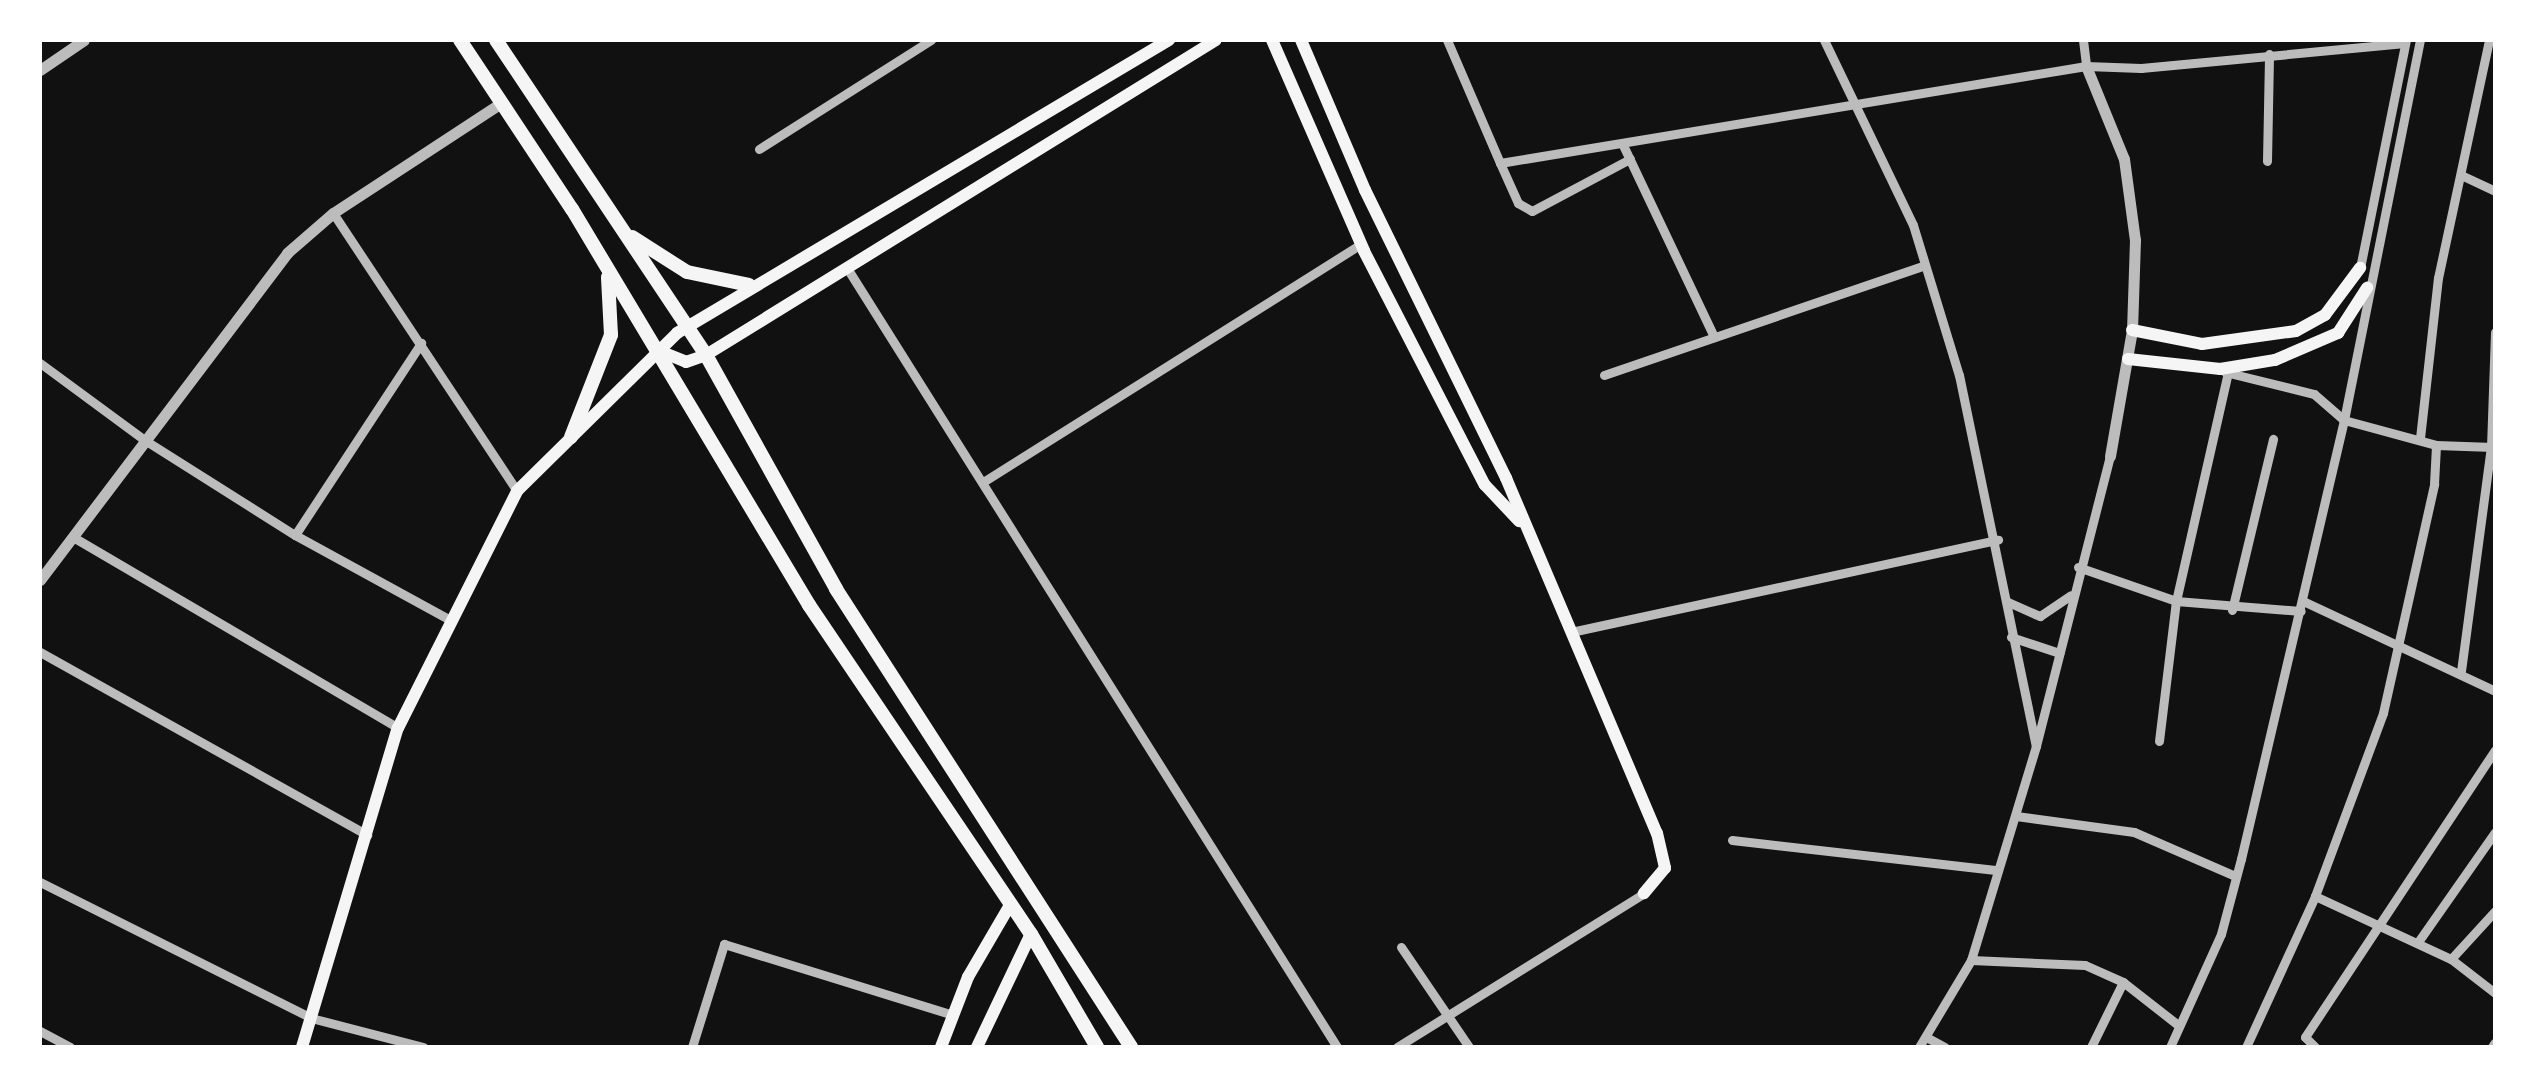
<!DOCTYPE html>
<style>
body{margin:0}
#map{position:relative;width:2535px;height:1087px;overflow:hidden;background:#111;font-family:Quicksand,sans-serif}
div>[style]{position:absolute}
.minor>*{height:9px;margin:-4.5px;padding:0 4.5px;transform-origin:4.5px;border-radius:4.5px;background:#bcbcbc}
.tertiary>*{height:11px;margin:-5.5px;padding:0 5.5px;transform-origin:5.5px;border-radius:5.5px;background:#bcbcbc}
.secondary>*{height:12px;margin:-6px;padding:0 6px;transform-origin:6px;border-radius:6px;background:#f5f5f5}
.primary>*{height:14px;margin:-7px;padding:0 7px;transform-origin:7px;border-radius:7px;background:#f5f5f5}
span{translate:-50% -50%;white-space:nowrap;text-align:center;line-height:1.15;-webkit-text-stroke:8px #fff;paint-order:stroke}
.frame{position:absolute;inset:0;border:42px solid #fff;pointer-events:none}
</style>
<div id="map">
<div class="minor">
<div style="left:1447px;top:40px;width:134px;rotate:66.7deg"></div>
<div style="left:1500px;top:163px;width:594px;rotate:-9.4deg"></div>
<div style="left:2086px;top:66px;width:55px;rotate:2.1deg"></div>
<div style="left:2141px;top:68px;width:265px;rotate:-5.4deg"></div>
<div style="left:1824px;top:40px;width:205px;rotate:64.3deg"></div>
<div style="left:1913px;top:225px;width:157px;rotate:73deg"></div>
<div style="left:1959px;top:375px;width:379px;rotate:78.3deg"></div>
<div style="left:2083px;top:40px;width:26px;rotate:83deg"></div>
<div style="left:1622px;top:143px;width:215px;rotate:64.6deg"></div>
<div style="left:759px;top:149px;width:204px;rotate:-32.4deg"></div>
<div style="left:2267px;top:161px;width:107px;rotate:-88.9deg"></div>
<div style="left:1500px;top:163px;width:44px;rotate:65.8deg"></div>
<div style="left:1518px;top:203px;width:16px;rotate:30deg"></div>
<div style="left:1532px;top:211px;width:111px;rotate:-28deg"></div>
<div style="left:2461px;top:175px;width:38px;rotate:25deg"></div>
<div style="left:333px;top:213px;width:333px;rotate:56.5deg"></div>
<div style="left:847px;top:268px;width:920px;rotate:57.83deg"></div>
<div style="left:2360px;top:268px;width:233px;rotate:-78.6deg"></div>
<div style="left:40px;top:363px;width:128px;rotate:36.4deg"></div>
<div style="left:143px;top:439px;width:180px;rotate:32.3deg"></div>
<div style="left:295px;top:535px;width:177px;rotate:28.7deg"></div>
<div style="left:2225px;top:372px;width:92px;rotate:13.9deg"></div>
<div style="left:2314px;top:394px;width:40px;rotate:41deg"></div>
<div style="left:1604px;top:375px;width:339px;rotate:-18.9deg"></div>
<div style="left:2344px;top:420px;width:95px;rotate:15.2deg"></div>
<div style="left:2436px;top:445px;width:57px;rotate:2deg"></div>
<div style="left:2420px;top:438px;width:161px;rotate:-83.6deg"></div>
<div style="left:2438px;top:278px;width:243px;rotate:-77.9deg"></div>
<div style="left:983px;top:482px;width:447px;rotate:-32.2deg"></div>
<div style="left:295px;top:535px;width:230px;rotate:-56.7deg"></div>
<div style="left:73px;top:537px;width:377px;rotate:30.4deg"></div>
<div style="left:2078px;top:567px;width:104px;rotate:19.1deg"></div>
<div style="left:2176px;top:601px;width:125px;rotate:4.6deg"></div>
<div style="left:2303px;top:601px;width:212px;rotate:25.1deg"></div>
<div style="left:2008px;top:602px;width:35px;rotate:24deg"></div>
<div style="left:2040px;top:616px;width:37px;rotate:-34deg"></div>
<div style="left:2232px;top:610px;width:176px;rotate:-76.5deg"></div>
<div style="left:1571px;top:632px;width:437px;rotate:-12.2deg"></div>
<div style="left:2011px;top:637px;width:51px;rotate:18.4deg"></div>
<div style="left:40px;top:652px;width:375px;rotate:29.2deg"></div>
<div style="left:2461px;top:671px;width:226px;rotate:-82.4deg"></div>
<div style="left:2491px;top:447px;width:115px;rotate:-88deg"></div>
<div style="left:2159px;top:741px;width:141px;rotate:-83.1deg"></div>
<div style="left:2176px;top:601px;width:234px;rotate:-77.2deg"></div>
<div style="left:2016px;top:816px;width:119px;rotate:7.7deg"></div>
<div style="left:2134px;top:832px;width:110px;rotate:23.5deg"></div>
<div style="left:1732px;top:840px;width:265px;rotate:6.5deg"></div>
<div style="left:40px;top:882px;width:303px;rotate:26.6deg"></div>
<div style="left:311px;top:1018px;width:116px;rotate:14.5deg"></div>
<div style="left:2315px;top:896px;width:150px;rotate:24.9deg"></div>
<div style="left:2451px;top:959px;width:56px;rotate:37.7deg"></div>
<div style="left:2418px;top:942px;width:134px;rotate:-55deg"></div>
<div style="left:1401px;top:947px;width:121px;rotate:55.8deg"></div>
<div style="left:2451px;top:959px;width:65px;rotate:-47.5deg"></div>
<div style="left:1971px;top:960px;width:114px;rotate:2.5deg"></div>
<div style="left:2085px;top:965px;width:42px;rotate:24.1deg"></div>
<div style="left:2123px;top:982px;width:70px;rotate:38deg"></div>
<div style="left:40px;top:1031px;width:34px;rotate:28deg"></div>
<div style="left:1926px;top:1037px;width:21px;rotate:28deg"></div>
<div style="left:692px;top:1047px;width:108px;rotate:-72.7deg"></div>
<div style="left:724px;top:944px;width:240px;rotate:17.2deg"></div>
<div style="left:1397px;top:1047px;width:291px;rotate:-31.9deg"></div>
<div style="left:1919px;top:1047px;width:101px;rotate:-59.1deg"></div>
<div style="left:1971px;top:960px;width:224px;rotate:-73.1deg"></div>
<div style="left:2036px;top:746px;width:299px;rotate:-75.7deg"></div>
<div style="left:2091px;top:1047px;width:72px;rotate:-63.8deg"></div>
<div style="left:2170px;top:1047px;width:124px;rotate:-65.7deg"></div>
<div style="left:2221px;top:934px;width:78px;rotate:-75.1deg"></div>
<div style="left:2241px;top:859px;width:451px;rotate:-76.8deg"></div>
<div style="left:2344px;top:420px;width:388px;rotate:-78.7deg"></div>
<div style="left:2246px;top:1047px;width:166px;rotate:-65.4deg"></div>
<div style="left:2315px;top:896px;width:195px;rotate:-69.6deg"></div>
<div style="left:2383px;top:713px;width:235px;rotate:-77.4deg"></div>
<div style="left:2434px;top:484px;width:39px;rotate:-87deg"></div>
<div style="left:2315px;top:1047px;width:14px;rotate:-135deg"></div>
<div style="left:2305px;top:1037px;width:344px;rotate:-56.5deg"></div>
</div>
<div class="tertiary">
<div style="left:2086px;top:66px;width:100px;rotate:67.8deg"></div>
<div style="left:2124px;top:159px;width:82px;rotate:82.3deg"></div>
<div style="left:2135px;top:240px;width:90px;rotate:91.9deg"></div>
<div style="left:2132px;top:330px;width:128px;rotate:99.9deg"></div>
<div style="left:40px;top:70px;width:53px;rotate:-34.3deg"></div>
<div style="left:40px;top:580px;width:410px;rotate:-52.9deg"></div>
<div style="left:287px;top:253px;width:61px;rotate:-41deg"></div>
<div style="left:333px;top:213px;width:201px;rotate:-33.2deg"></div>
<div style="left:2493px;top:1047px;width:4px;rotate:-56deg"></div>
</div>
<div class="secondary">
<div style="left:1272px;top:40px;width:230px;rotate:66.4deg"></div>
<div style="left:1364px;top:251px;width:263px;rotate:62.7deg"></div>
<div style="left:1485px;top:485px;width:50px;rotate:46.6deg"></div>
<div style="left:1301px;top:40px;width:163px;rotate:66.9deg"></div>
<div style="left:1365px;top:190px;width:321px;rotate:63.9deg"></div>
<div style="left:1506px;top:478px;width:386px;rotate:67deg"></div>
<div style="left:1657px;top:833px;width:36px;rotate:77deg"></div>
<div style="left:1665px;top:868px;width:33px;rotate:130deg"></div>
<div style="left:2132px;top:330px;width:71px;rotate:11.3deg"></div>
<div style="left:2202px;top:344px;width:95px;rotate:-7.9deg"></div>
<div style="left:2296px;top:331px;width:33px;rotate:-29deg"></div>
<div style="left:2325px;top:315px;width:59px;rotate:-53.3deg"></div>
<div style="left:657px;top:350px;width:31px;rotate:22deg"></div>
<div style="left:686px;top:362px;width:21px;rotate:-19deg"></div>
<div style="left:706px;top:355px;width:599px;rotate:-31.7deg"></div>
<div style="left:2128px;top:359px;width:93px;rotate:6.2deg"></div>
<div style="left:2220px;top:369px;width:56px;rotate:-9.3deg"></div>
<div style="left:2275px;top:360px;width:69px;rotate:-23.2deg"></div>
<div style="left:2338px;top:333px;width:54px;rotate:-57.2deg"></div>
<div style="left:302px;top:1047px;width:333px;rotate:-73.3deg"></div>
<div style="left:398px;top:728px;width:265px;rotate:-63.3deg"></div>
<div style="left:517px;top:491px;width:225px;rotate:-44.6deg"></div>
<div style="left:677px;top:333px;width:573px;rotate:-30.78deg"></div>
<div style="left:941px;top:1047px;width:75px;rotate:-68.9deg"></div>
<div style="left:968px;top:977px;width:83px;rotate:-59.7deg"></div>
<div style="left:977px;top:1047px;width:125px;rotate:-64.5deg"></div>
</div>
<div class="primary">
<div style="left:460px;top:40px;width:203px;rotate:56.5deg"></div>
<div style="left:572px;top:209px;width:462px;rotate:59.1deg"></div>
<div style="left:809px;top:605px;width:397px;rotate:56deg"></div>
<div style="left:1031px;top:934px;width:131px;rotate:59.7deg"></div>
<div style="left:496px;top:40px;width:379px;rotate:56.3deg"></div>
<div style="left:706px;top:355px;width:268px;rotate:60.9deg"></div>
<div style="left:836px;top:589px;width:545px;rotate:57.21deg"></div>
<div style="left:632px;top:237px;width:65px;rotate:32.5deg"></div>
<div style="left:687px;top:272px;width:63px;rotate:11.8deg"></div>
<div style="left:571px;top:437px;width:110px;rotate:-68.6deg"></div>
<div style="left:611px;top:335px;width:58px;rotate:-93deg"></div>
</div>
<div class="frame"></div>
</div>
